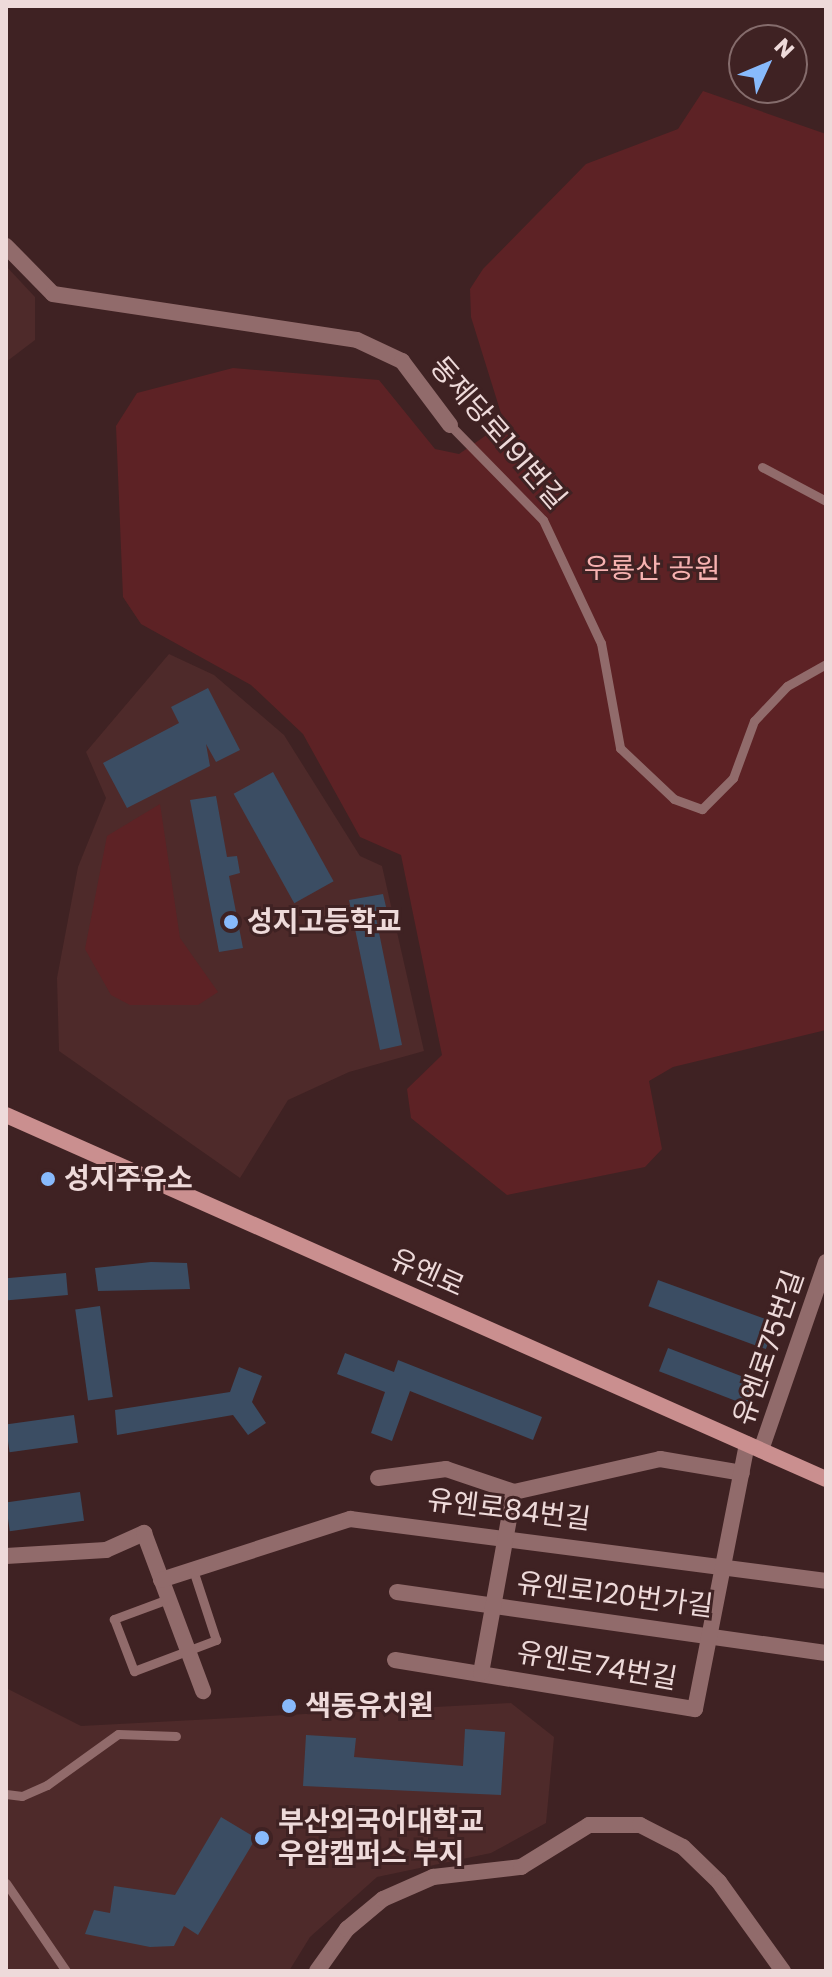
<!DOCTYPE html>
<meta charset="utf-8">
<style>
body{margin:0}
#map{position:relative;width:832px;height:1977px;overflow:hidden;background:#3f2223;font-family:Poppins,"Noto Sans KR",sans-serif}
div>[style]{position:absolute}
.built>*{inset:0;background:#4e2a2a}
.green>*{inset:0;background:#5d2225}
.building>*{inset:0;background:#3b4d63;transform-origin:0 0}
.lane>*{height:9px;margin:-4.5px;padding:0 4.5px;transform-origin:4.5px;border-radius:4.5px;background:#916b6b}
.street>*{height:16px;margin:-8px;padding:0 8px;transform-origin:8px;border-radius:8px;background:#916b6b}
.secondary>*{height:16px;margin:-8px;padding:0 8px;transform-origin:8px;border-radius:8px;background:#ca8f8f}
.dots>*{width:22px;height:22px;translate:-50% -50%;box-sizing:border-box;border:4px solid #3f2223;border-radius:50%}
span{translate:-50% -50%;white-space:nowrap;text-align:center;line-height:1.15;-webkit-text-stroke:6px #3f2223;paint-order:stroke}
.street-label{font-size:28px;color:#eedada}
.park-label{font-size:28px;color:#f7b2b1}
.poi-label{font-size:28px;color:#eedada;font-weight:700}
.left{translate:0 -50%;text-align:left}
.frame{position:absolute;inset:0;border:8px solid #eedada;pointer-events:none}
.north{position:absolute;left:728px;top:24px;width:80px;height:80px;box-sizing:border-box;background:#3f2223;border:2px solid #856c6c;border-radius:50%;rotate:46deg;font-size:22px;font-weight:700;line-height:32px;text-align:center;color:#eedada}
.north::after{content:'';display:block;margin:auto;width:28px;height:36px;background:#88bafc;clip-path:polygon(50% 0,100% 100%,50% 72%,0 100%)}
</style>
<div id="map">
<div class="built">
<div style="clip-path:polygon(6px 266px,35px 297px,35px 340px,6px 362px)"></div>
<div style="clip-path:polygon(169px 654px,214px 675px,284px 735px,360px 856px,382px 866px,424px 1051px,349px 1072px,288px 1100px,240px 1178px,59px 1051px,57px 978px,78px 867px,106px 798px,86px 752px)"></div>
<div style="clip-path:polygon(6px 1688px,81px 1726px,511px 1703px,554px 1737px,546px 1823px,491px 1853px,377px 1877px,310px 1937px,289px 1971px,6px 1971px)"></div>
</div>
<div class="green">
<div style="clip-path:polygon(703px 91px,826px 134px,826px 1030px,673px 1067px,649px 1081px,662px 1149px,645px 1167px,507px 1195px,411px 1118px,407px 1089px,442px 1055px,401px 855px,360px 837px,303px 734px,251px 685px,141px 624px,123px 597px,116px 426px,137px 393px,233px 368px,379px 380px,435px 449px,459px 454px,504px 423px,471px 317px,470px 289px,483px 269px,586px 164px,678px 129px)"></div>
<div style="clip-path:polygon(160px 804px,180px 938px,218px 992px,198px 1005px,130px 1005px,111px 995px,85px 949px,107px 836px)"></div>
</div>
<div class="building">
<div style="clip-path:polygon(208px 688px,240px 750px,216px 762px,206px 744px,210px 766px,127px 808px,103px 763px,179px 723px,171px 707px)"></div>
<div style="left:273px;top:772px;width:125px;height:45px;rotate:61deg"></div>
<div style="clip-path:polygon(216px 796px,227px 857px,237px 856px,240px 873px,229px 876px,243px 948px,219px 952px,190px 800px)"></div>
<div style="clip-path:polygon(383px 894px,387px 911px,375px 913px,402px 1045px,380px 1050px,349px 900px)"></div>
<div style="clip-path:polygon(151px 1262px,187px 1263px,190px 1289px,98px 1291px,95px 1268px)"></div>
<div style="left:66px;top:1273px;width:22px;height:60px;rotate:85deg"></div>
<div style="left:658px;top:1280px;width:125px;height:28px;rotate:20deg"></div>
<div style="left:100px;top:1306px;width:92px;height:25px;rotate:82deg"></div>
<div style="left:668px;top:1348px;width:95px;height:25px;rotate:21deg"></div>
<div style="clip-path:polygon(345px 1353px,394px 1372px,398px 1360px,542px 1417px,533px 1440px,410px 1391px,392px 1441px,371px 1433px,385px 1392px,337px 1374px)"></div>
<div style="clip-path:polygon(239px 1367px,262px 1376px,252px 1402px,266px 1423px,248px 1435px,233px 1415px,117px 1435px,115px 1410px,230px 1392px)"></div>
<div style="left:74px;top:1415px;width:28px;height:69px;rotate:82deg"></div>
<div style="left:80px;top:1492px;width:29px;height:75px;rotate:82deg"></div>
<div style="clip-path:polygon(465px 1729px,505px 1732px,501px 1795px,303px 1786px,306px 1735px,356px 1738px,354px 1757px,463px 1766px)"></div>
<div style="clip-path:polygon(221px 1817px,256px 1838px,198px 1935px,184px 1926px,174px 1946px,150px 1947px,85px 1934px,94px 1910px,110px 1913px,114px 1886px,175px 1895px)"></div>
</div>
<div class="lane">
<div style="left:450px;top:425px;width:133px;rotate:45.6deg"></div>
<div style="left:543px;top:520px;width:136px;rotate:64.8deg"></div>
<div style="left:601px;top:643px;width:107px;rotate:79.7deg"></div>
<div style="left:620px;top:748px;width:74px;rotate:43.4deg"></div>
<div style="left:674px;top:799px;width:30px;rotate:20deg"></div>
<div style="left:702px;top:809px;width:44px;rotate:-45deg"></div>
<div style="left:733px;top:778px;width:61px;rotate:-69.8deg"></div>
<div style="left:754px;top:721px;width:48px;rotate:-46.7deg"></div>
<div style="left:787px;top:686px;width:45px;rotate:-29.4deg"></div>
<div style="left:762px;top:467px;width:72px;rotate:28deg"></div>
<div style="left:168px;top:1599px;width:58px;rotate:159.7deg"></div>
<div style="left:114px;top:1619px;width:56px;rotate:69deg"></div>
<div style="left:134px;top:1671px;width:88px;rotate:-20.7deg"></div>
<div style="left:216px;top:1640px;width:74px;rotate:-108.2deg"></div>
<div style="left:6px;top:1794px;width:16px;rotate:7deg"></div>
<div style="left:22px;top:1796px;width:27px;rotate:-24deg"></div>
<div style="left:47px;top:1785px;width:87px;rotate:-35.7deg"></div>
<div style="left:118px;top:1734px;width:58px;rotate:2deg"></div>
<div style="left:6px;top:1883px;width:107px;rotate:55.7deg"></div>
</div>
<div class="street">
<div style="left:6px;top:246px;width:67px;rotate:45.6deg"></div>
<div style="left:53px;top:294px;width:307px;rotate:8.6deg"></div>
<div style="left:357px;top:340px;width:50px;rotate:25deg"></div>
<div style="left:402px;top:361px;width:80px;rotate:53.1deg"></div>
<div style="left:761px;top:1450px;width:199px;rotate:-70.9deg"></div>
<div style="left:378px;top:1478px;width:69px;rotate:-7.5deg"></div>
<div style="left:446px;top:1469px;width:72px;rotate:18.7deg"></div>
<div style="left:514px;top:1492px;width:150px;rotate:-12.7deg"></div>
<div style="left:660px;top:1459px;width:83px;rotate:9.7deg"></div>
<div style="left:6px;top:1556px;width:100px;rotate:-3.4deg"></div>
<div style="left:106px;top:1550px;width:42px;rotate:-24.1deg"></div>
<div style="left:144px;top:1533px;width:169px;rotate:69.5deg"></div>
<div style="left:161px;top:1580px;width:199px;rotate:-17.9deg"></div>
<div style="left:350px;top:1519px;width:480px;rotate:7.4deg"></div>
<div style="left:397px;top:1592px;width:433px;rotate:8.1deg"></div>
<div style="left:395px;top:1660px;width:304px;rotate:9.3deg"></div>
<div style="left:695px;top:1709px;width:270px;rotate:-78.9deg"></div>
<div style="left:481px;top:1673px;width:184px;rotate:-79.7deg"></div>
<div style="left:317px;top:1971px;width:52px;rotate:-54.5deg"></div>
<div style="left:347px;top:1929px;width:47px;rotate:-39.8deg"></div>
<div style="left:383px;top:1899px;width:55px;rotate:-23.7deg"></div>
<div style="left:433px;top:1877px;width:89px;rotate:-6.5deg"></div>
<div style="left:521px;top:1867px;width:80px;rotate:-31.7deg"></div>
<div style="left:589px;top:1825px;width:51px"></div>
<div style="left:640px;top:1825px;width:48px;rotate:27.1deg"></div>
<div style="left:683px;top:1847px;width:50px;rotate:44.2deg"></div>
<div style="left:719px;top:1882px;width:110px;rotate:54.3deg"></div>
</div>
<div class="secondary">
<div style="left:6px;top:1115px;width:897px;rotate:23.94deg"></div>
</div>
<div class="dots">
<div style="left:231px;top:922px;background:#88bafc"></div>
<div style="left:48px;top:1179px;background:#88bafc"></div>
<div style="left:289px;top:1706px;background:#88bafc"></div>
<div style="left:262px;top:1838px;background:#88bafc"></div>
</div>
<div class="street-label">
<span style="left:498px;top:433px;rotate:49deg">동제당로191번길</span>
<span style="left:427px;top:1273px;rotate:24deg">유엔로</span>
<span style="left:769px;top:1348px;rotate:-71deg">유엔로75번길</span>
<span style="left:509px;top:1510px;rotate:7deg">유엔로84번길</span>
<span style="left:615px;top:1595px;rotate:7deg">유엔로120번가길</span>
<span style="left:597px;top:1666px;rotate:10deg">유엔로74번길</span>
</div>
<div class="park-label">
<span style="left:652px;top:569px">우룡산 공원</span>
</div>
<div class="poi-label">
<span class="left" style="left:247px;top:922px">성지고등학교</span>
<span class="left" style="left:64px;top:1179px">성지주유소</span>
<span class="left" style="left:305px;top:1706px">색동유치원</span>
<span class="left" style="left:278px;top:1838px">부산외국어대학교<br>우암캠퍼스 부지</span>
</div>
<div class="frame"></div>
<div class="north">N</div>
</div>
